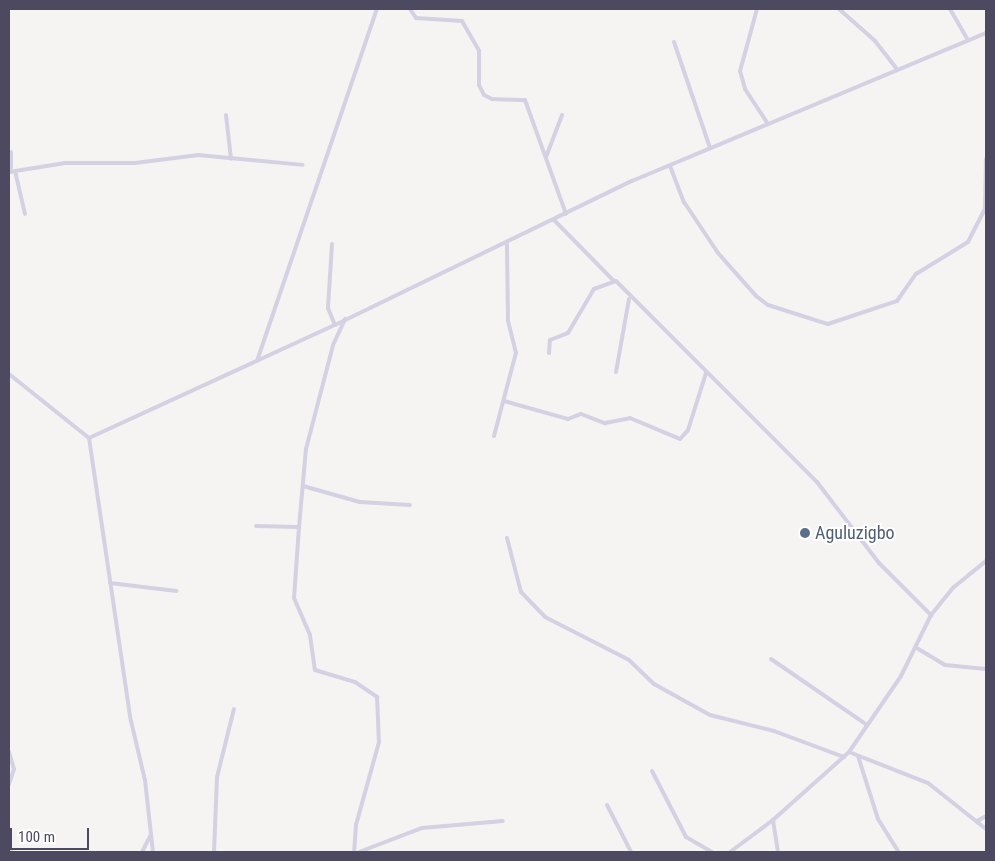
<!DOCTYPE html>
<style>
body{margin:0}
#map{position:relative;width:995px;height:861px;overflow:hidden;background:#f5f4f3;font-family:"Roboto Condensed",sans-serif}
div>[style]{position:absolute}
.minor>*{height:4px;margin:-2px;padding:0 2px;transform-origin:2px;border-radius:2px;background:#d4d1e2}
.dots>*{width:14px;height:14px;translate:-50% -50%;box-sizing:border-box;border:2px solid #fff;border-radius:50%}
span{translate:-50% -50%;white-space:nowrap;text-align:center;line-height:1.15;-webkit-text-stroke:4px #fff;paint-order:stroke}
.service-label{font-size:18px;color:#4e5e75}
.left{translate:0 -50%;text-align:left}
.frame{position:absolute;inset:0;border:10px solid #4d4961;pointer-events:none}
.scale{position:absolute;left:10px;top:828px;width:79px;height:22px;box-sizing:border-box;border:2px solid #4d4961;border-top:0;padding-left:6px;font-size:15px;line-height:18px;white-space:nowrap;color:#4d4961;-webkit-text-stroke:4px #fff;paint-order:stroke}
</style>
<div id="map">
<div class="minor">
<div style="left:410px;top:9px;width:11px;rotate:56deg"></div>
<div style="left:416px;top:18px;width:46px;rotate:3.7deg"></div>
<div style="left:462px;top:21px;width:34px;rotate:60deg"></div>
<div style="left:479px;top:51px;width:34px;rotate:90deg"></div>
<div style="left:479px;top:85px;width:11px;rotate:63deg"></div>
<div style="left:484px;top:95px;width:9px;rotate:27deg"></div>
<div style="left:492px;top:99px;width:33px;rotate:2deg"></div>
<div style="left:525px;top:100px;width:121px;rotate:70.2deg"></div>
<div style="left:757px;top:9px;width:64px;rotate:105.3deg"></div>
<div style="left:740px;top:71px;width:19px;rotate:74deg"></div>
<div style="left:745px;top:89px;width:42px;rotate:56.7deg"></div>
<div style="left:839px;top:9px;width:48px;rotate:41.6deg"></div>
<div style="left:875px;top:41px;width:34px;rotate:52deg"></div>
<div style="left:950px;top:9px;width:34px;rotate:60deg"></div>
<div style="left:674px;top:42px;width:112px;rotate:71.2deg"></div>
<div style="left:226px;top:115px;width:44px;rotate:83.5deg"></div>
<div style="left:546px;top:157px;width:45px;rotate:-69.1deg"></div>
<div style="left:670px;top:166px;width:39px;rotate:69deg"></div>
<div style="left:684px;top:202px;width:61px;rotate:56.3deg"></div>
<div style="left:718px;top:253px;width:57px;rotate:48.5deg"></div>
<div style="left:756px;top:296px;width:15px;rotate:37deg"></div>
<div style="left:768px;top:305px;width:63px;rotate:17.6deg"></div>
<div style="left:828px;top:324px;width:73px;rotate:-18.4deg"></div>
<div style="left:897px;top:301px;width:33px;rotate:-55deg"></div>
<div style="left:916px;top:274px;width:61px;rotate:-31.6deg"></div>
<div style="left:968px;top:242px;width:37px;rotate:-63deg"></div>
<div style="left:985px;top:209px;width:50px;rotate:-88.9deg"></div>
<div style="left:15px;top:171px;width:44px;rotate:76.9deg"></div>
<div style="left:9px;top:172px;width:57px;rotate:-9.1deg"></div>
<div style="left:65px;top:163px;width:70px"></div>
<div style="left:135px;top:163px;width:64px;rotate:-7.2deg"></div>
<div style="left:198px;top:155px;width:105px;rotate:5.4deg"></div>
<div style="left:11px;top:172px;width:20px;rotate:-90deg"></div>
<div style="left:554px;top:220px;width:86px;rotate:45.5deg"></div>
<div style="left:332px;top:244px;width:64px;rotate:93.6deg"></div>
<div style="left:328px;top:308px;width:18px;rotate:68deg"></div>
<div style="left:549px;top:353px;width:13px;rotate:-86deg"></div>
<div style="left:550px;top:340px;width:19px;rotate:-21deg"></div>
<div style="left:568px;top:333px;width:51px;rotate:-59.4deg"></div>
<div style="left:594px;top:289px;width:23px;rotate:-20deg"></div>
<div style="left:616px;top:281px;width:284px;rotate:45deg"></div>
<div style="left:817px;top:482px;width:102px;rotate:52.6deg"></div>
<div style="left:879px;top:563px;width:74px;rotate:45deg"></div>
<div style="left:257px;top:361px;width:372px;rotate:-71.2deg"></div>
<div style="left:616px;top:372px;width:74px;rotate:-79.9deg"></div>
<div style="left:9px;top:374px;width:102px;rotate:38.7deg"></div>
<div style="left:89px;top:438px;width:286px;rotate:81.6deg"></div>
<div style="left:131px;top:721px;width:61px;rotate:76.7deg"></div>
<div style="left:145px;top:780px;width:72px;rotate:83.7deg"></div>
<div style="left:504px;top:401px;width:66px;rotate:15.7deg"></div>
<div style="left:568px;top:419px;width:14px;rotate:-21deg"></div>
<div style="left:581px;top:414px;width:26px;rotate:21deg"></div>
<div style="left:605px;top:423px;width:25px;rotate:-11deg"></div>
<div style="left:630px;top:418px;width:54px;rotate:22.8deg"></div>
<div style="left:680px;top:439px;width:12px;rotate:-48deg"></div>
<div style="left:688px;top:430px;width:60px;rotate:-72.5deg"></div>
<div style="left:494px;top:436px;width:86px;rotate:-75.2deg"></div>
<div style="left:516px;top:353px;width:34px;rotate:-104deg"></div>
<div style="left:508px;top:320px;width:76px;rotate:-90.8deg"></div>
<div style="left:89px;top:438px;width:271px;rotate:-24.7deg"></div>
<div style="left:335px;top:325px;width:330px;rotate:-25.9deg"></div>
<div style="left:632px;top:181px;width:384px;rotate:-22.7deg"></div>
<div style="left:303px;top:486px;width:59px;rotate:15.7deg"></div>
<div style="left:360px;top:502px;width:50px;rotate:3.4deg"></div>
<div style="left:256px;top:526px;width:43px;rotate:1.3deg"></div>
<div style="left:299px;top:527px;width:71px;rotate:94deg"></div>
<div style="left:294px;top:598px;width:40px;rotate:66.6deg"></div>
<div style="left:310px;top:635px;width:35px;rotate:82deg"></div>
<div style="left:315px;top:670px;width:42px;rotate:16.7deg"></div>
<div style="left:355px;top:682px;width:27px;rotate:34deg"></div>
<div style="left:377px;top:697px;width:45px;rotate:87.5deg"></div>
<div style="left:379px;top:742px;width:86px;rotate:105.5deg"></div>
<div style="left:356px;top:825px;width:27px;rotate:94deg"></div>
<div style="left:299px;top:527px;width:78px;rotate:-84.9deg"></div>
<div style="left:306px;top:449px;width:107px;rotate:-75.4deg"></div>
<div style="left:333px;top:345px;width:29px;rotate:-65deg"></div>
<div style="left:507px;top:538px;width:56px;rotate:75.5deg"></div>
<div style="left:521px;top:592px;width:35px;rotate:46deg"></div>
<div style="left:545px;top:617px;width:94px;rotate:27.1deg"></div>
<div style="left:629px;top:660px;width:35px;rotate:44deg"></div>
<div style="left:654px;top:684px;width:64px;rotate:29deg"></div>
<div style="left:710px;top:715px;width:66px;rotate:14deg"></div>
<div style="left:774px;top:731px;width:75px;rotate:20.4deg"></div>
<div style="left:110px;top:583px;width:67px;rotate:6.8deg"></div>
<div style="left:915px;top:647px;width:35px;rotate:31deg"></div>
<div style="left:945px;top:665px;width:41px;rotate:5.6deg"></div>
<div style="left:771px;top:659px;width:116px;rotate:34.5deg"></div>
<div style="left:9px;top:752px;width:18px;rotate:74deg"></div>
<div style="left:14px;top:769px;width:16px;rotate:108deg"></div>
<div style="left:849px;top:752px;width:85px;rotate:21.4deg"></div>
<div style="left:928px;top:783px;width:74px;rotate:38.4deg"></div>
<div style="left:858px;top:756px;width:66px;rotate:72.4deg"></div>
<div style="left:878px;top:819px;width:39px;rotate:58deg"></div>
<div style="left:652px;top:771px;width:74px;rotate:62.7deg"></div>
<div style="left:686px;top:837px;width:30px;rotate:30deg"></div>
<div style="left:607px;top:805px;width:53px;rotate:62.9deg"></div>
<div style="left:977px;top:821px;width:10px;rotate:-29deg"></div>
<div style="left:9px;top:851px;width:3px;rotate:18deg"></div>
<div style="left:142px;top:852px;width:20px;rotate:-63deg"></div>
<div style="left:214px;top:852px;width:75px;rotate:-87.7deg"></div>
<div style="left:217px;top:777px;width:70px;rotate:-76deg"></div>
<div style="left:359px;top:852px;width:67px;rotate:-20.9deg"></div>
<div style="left:422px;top:828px;width:81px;rotate:-4.9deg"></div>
<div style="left:730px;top:852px;width:54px;rotate:-36.7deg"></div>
<div style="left:778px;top:852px;width:32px;rotate:-99deg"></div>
<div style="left:773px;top:820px;width:102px;rotate:-41.8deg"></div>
<div style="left:849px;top:752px;width:92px;rotate:-55.6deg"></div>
<div style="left:901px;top:676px;width:68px;rotate:-63.8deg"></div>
<div style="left:931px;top:615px;width:36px;rotate:-51deg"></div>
<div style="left:954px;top:587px;width:41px;rotate:-39.1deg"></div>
</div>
<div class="dots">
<div style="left:805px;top:533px;background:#5c6f8a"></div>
</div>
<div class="service-label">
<span class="left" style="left:815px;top:533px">Aguluzigbo</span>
</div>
<div class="frame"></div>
<div class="scale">100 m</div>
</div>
